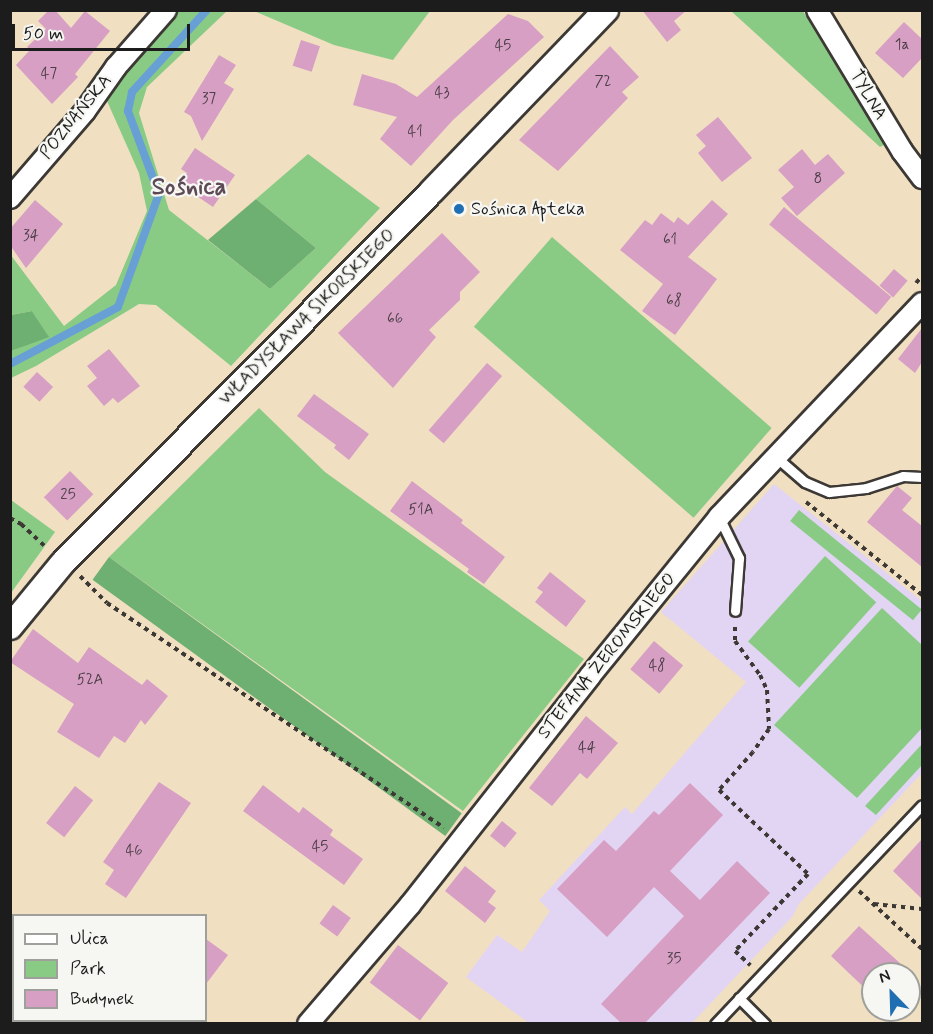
<!DOCTYPE html>
<meta charset="utf-8">
<style>
body{margin:0}
#map{position:relative;width:933px;height:1034px;overflow:hidden;background:#f1dfc2;font-family:Mynerve,sans-serif}
div>[style]{position:absolute}
.built>*{inset:0;background:#e2d4f3}
.green>*{inset:0;background:#89cb84;transform-origin:0 0}
.forest>*{inset:0;background:#6eaf72;transform-origin:0 0}
.stream>*{height:8px;margin:-4px;padding:0 4px;transform-origin:4px;border-radius:4px;background:#68a0d6}
.building>*{inset:0;background:#d69fc3;transform-origin:0 0}
.path>*{height:4px;margin-top:-2px;transform-origin:0;background:repeating-linear-gradient(90deg,#3c3935 0 4.5px,transparent 0 9px)}
.roads{filter:drop-shadow(2px 0 #3c3935) drop-shadow(-2px 0 #3c3935) drop-shadow(0 2px #3c3935) drop-shadow(0 -2px #3c3935)}
.service>*{height:9px;margin:-4.5px;padding:0 4.5px;transform-origin:4.5px;border-radius:4.5px;background:#fff}
.minor>*{height:20px;margin:-10px;padding:0 10px;transform-origin:10px;border-radius:10px;background:#fff}
.tertiary>*{height:24px;margin:-12px;padding:0 12px;transform-origin:12px;border-radius:12px;background:#fff}
.dots>*{width:16px;height:16px;translate:-50% -50%;box-sizing:border-box;border:3px solid #f6f6f2;border-radius:50%}
span{translate:-50% -50%;white-space:nowrap;text-align:center;line-height:1.15;-webkit-text-stroke:4.5px #f6f6f2;paint-order:stroke}
.number-label{font-size:15px;color:#4a3d46}
.number-label span{-webkit-text-stroke-width:0}
.street-label{font-size:18px;color:#1c1c1c}
.poi-label{font-size:18px;color:#1c1c1c}
.left{translate:0 -50%;text-align:left}
.district-label{font-size:24px;color:#5d4a56;font-weight:700}
.frame{position:absolute;inset:0;border:12px solid #1c1c1c;pointer-events:none}
.legend{position:absolute;left:12px;top:914px;width:195px;height:108px;box-sizing:border-box;background:#f6f6f2;border:2px solid #9f9f9c;margin:0;padding:8px 10px;list-style:none;font-size:18px;color:#1c1c1c}
.legend li{display:flex;align-items:center;gap:12px;height:30px}
.legend b{width:30px;border:2px solid #9f9f9c}
.north{position:absolute;left:861px;top:962px;width:60px;height:60px;box-sizing:border-box;background:#f6f6f2;border:2px solid #9f9f9c;border-radius:50%;rotate:337deg;font-size:16px;font-weight:700;line-height:24px;text-align:center;color:#1c1c1c}
.north::after{content:'';display:block;margin:auto;width:21px;height:27px;background:#1f6fb2;clip-path:polygon(50% 0,100% 100%,50% 72%,0 100%)}
.scale{position:absolute;left:12px;top:24px;width:178px;height:27px;box-sizing:border-box;border:3px solid #1c1c1c;border-top:0;padding-left:8px;font-size:18px;line-height:21px;white-space:nowrap;color:#1c1c1c;-webkit-text-stroke:4px #f6f6f2;paint-order:stroke}
</style>
<div id="map">
<div class="built">
<div style="clip-path:polygon(774px 484px,922px 601px,922px 773px,799px 904px,793px 916px,692px 1023px,529px 1023px,466px 977px,497px 935px,522px 952px,550px 911px,539px 900px,625px 807px,632px 814px,746px 682px,661px 612px)"></div>
</div>
<div class="green">
<div style="clip-path:polygon(177px 11px,227px 11px,147px 87px,139px 113px,169px 210px,270px 289px,316px 248px,256px 199px,308px 154px,380px 208px,231px 366px,156px 305px,139px 304px,36px 366px,11px 378px,11px 351px,48px 336px,32px 311px,11px 315px,10px 254px,64px 326px,116px 285px,147px 211px,139px 173px,107px 101px,128px 60px)"></div>
<div style="clip-path:polygon(254px 11px,430px 11px,393px 60px,334px 45px)"></div>
<div style="clip-path:polygon(731px 11px,803px 11px,884px 145px,880px 147px)"></div>
<div style="left:552px;top:237px;width:291px;height:119px;rotate:41deg"></div>
<div style="clip-path:polygon(259px 408px,325px 472px,584px 659px,463px 811px,109px 557px)"></div>
<div style="clip-path:polygon(11px 500px,55px 532px,11px 593px)"></div>
<div style="left:799px;top:510px;width:158px;height:14px;rotate:39deg"></div>
<div style="left:825px;top:556px;width:69px;height:115px;rotate:42deg"></div>
<div style="clip-path:polygon(882px 608px,922px 645px,922px 728px,857px 798px,774px 725px)"></div>
<div style="clip-path:polygon(922px 744px,922px 765px,876px 815px,865px 806px)"></div>
</div>
<div class="forest">
<div style="clip-path:polygon(256px 199px,316px 248px,270px 289px,208px 240px)"></div>
<div style="clip-path:polygon(32px 311px,49px 337px,11px 351px,11px 315px)"></div>
<div style="left:109px;top:557px;width:436px;height:28px;rotate:36deg"></div>
</div>
<div class="stream">
<div style="left:10px;top:364px;width:122px;rotate:-27.8deg"></div>
<div style="left:118px;top:307px;width:120px;rotate:-70.1deg"></div>
<div style="left:159px;top:194px;width:89px;rotate:-110.5deg"></div>
<div style="left:128px;top:111px;width:19px;rotate:-78deg"></div>
<div style="left:132px;top:92px;width:111px;rotate:-47.6deg"></div>
</div>
<div class="building">
<div style="clip-path:polygon(49px 10px,55px 10px,71px 28px,85px 11px,110px 31px,75px 74px,78px 77px,52px 104px,16px 65px,30px 50px,27px 47px,46px 29px,38px 21px)"></div>
<div style="clip-path:polygon(642px 10px,687px 10px,674px 21px,681px 30px,667px 42px)"></div>
<div style="clip-path:polygon(508px 14px,528px 21px,544px 37px,453px 120px,411px 166px,380px 139px,397px 117px,353px 105px,362px 74px,396px 84px,417px 97px)"></div>
<div style="clip-path:polygon(904px 22px,922px 39px,922px 58px,903px 78px,875px 53px)"></div>
<div style="left:301px;top:40px;width:20px;height:27px;rotate:18deg"></div>
<div style="clip-path:polygon(610px 46px,639px 77px,622px 92px,628px 98px,558px 171px,519px 140px)"></div>
<div style="clip-path:polygon(219px 55px,236px 65px,224px 83px,234px 89px,202px 141px,191px 116px,184px 112px)"></div>
<div style="clip-path:polygon(718px 117px,752px 158px,722px 182px,698px 153px,706px 146px,696px 135px)"></div>
<div style="clip-path:polygon(195px 148px,235px 175px,213px 207px,179px 184px,187px 173px,181px 169px)"></div>
<div style="clip-path:polygon(802px 149px,815px 165px,828px 154px,845px 173px,797px 216px,781px 198px,794px 187px,778px 170px)"></div>
<div style="clip-path:polygon(35px 200px,63px 224px,26px 268px,10px 245px,10px 229px)"></div>
<div style="clip-path:polygon(712px 200px,728px 214px,688px 257px,717px 279px,675px 335px,642px 311px,663px 284px,620px 250px,645px 220px,652px 225px,661px 213px,674px 223px,678px 217px,688px 225px)"></div>
<div style="left:784px;top:207px;width:140px;height:23px;rotate:40deg"></div>
<div style="clip-path:polygon(442px 233px,480px 272px,460px 292px,460px 300px,429px 330px,436px 337px,393px 388px,338px 333px)"></div>
<div style="left:894px;top:269px;width:18px;height:22px;rotate:41deg"></div>
<div style="clip-path:polygon(922px 328px,922px 362px,915px 373px,898px 359px)"></div>
<div style="clip-path:polygon(109px 349px,140px 386px,118px 403px,113px 398px,104px 406px,87px 386px,97px 378px,87px 366px)"></div>
<div style="left:487px;top:363px;width:20px;height:89px;rotate:41deg"></div>
<div style="left:37px;top:372px;width:22px;height:20px;rotate:43deg"></div>
<div style="clip-path:polygon(314px 394px,369px 434px,349px 460px,334px 448px,336px 445px,297px 416px)"></div>
<div style="left:70px;top:471px;width:33px;height:37px;rotate:45deg"></div>
<div style="clip-path:polygon(412px 481px,463px 520px,461px 523px,505px 557px,484px 584px,467px 572px,469px 569px,390px 511px)"></div>
<div style="clip-path:polygon(897px 486px,912px 498px,902px 510px,922px 526px,922px 567px,867px 522px)"></div>
<div style="clip-path:polygon(550px 572px,586px 601px,566px 627px,535px 602px,543px 592px,537px 588px)"></div>
<div style="clip-path:polygon(33px 629px,78px 663px,89px 647px,142px 685px,147px 679px,168px 696px,145px 725px,141px 720px,125px 743px,114px 736px,99px 758px,57px 732px,74px 704px,10px 662px)"></div>
<div style="left:654px;top:641px;width:38px;height:37px;rotate:40deg"></div>
<div style="clip-path:polygon(586px 716px,618px 743px,587px 779px,580px 773px,552px 806px,529px 788px)"></div>
<div style="clip-path:polygon(159px 782px,191px 803px,126px 898px,105px 884px,114px 870px,103px 862px)"></div>
<div style="clip-path:polygon(690px 783px,723px 815px,670px 871px,700px 900px,737px 861px,770px 893px,645px 1023px,621px 1023px,601px 1004px,684px 916px,654px 887px,607px 937px,557px 889px,604px 840px,616px 851px,654px 811px,659px 815px)"></div>
<div style="clip-path:polygon(263px 785px,299px 813px,303px 807px,333px 830px,330px 835px,363px 859px,344px 885px,243px 811px)"></div>
<div style="left:75px;top:786px;width:23px;height:47px;rotate:38deg"></div>
<div style="left:502px;top:821px;width:19px;height:19px;rotate:39deg"></div>
<div style="clip-path:polygon(922px 839px,922px 899px,893px 871px)"></div>
<div style="clip-path:polygon(465px 866px,496px 891px,488px 902px,496px 908px,485px 923px,445px 891px)"></div>
<div style="left:333px;top:905px;width:22px;height:23px;rotate:36deg"></div>
<div style="clip-path:polygon(859px 926px,912px 974px,873px 974px,873px 996px,831px 956px)"></div>
<div style="clip-path:polygon(206px 939px,228px 955px,206px 984px)"></div>
<div style="left:398px;top:945px;width:63px;height:47px;rotate:37deg"></div>
</div>
<div class="path">
<div style="left:916px;top:283px;width:9px;rotate:-49deg"></div>
<div style="left:806px;top:502px;width:149px;rotate:38.7deg"></div>
<div style="left:10px;top:518px;width:13px;rotate:29deg"></div>
<div style="left:21px;top:524px;width:35px;rotate:43deg"></div>
<div style="left:80px;top:576px;width:38px;rotate:45deg"></div>
<div style="left:107px;top:603px;width:405px;rotate:33.7deg"></div>
<div style="left:735px;top:627px;width:14px;rotate:90deg"></div>
<div style="left:735px;top:641px;width:42px;rotate:53.7deg"></div>
<div style="left:760px;top:675px;width:17px;rotate:65deg"></div>
<div style="left:767px;top:690px;width:39px;rotate:87deg"></div>
<div style="left:769px;top:729px;width:28px;rotate:125deg"></div>
<div style="left:753px;top:752px;width:51px;rotate:131.8deg"></div>
<div style="left:719px;top:790px;width:122px;rotate:43.3deg"></div>
<div style="left:808px;top:874px;width:106px;rotate:133.5deg"></div>
<div style="left:735px;top:951px;width:21px;rotate:43deg"></div>
<div style="left:859px;top:891px;width:86px;rotate:42.6deg"></div>
<div style="left:874px;top:904px;width:48px;rotate:5.9deg"></div>
<div style="left:10px;top:994px;width:4px;rotate:27deg"></div>
<div style="left:46px;top:1020px;width:6px;rotate:45deg"></div>
</div>
<div class="roads">
<div class="service">
<div style="left:776px;top:457px;width:38px;rotate:41deg"></div>
<div style="left:805px;top:482px;width:26px;rotate:23deg"></div>
<div style="left:829px;top:492px;width:37px;rotate:-6deg"></div>
<div style="left:866px;top:488px;width:39px;rotate:-18deg"></div>
<div style="left:903px;top:476px;width:19px;rotate:3deg"></div>
<div style="left:719px;top:517px;width:46px;rotate:64deg"></div>
<div style="left:739px;top:558px;width:53px;rotate:94.3deg"></div>
<div style="left:739px;top:998px;width:37px;rotate:45deg"></div>
<div style="left:715px;top:1024px;width:301px;rotate:-46.6deg"></div>
</div>
<div class="minor">
<div style="left:817px;top:10px;width:165px;rotate:58.9deg"></div>
<div style="left:902px;top:151px;width:34px;rotate:53deg"></div>
<div style="left:10px;top:198px;width:115px;rotate:-49.2deg"></div>
<div style="left:85px;top:111px;width:54px;rotate:-54.8deg"></div>
<div style="left:116px;top:67px;width:76px;rotate:-48.7deg"></div>
<div style="left:10px;top:955px;width:4px;rotate:27deg"></div>
<div style="left:97px;top:1020px;width:6px;rotate:45deg"></div>
<div style="left:308px;top:1024px;width:157px;rotate:-49.4deg"></div>
<div style="left:410px;top:905px;width:291px;rotate:-51.8deg"></div>
<div style="left:590px;top:676px;width:205px;rotate:-50.9deg"></div>
<div style="left:719px;top:517px;width:295px;rotate:-46.5deg"></div>
</div>
<div class="tertiary">
<div style="left:10px;top:627px;width:82px;rotate:-50.5deg"></div>
<div style="left:62px;top:564px;width:525px;rotate:-45.23deg"></div>
<div style="left:432px;top:191px;width:251px;rotate:-46.1deg"></div>
</div>
</div>
<div class="dots">
<div style="left:459px;top:209px;background:#1f6fb2"></div>
</div>
<div class="number-label">
<span style="left:902px;top:46px">1a</span>
<span style="left:503px;top:47px">45</span>
<span style="left:49px;top:75px">47</span>
<span style="left:603px;top:83px">72</span>
<span style="left:442px;top:94px">43</span>
<span style="left:209px;top:100px">37</span>
<span style="left:415px;top:133px">41</span>
<span style="left:818px;top:180px">8</span>
<span style="left:31px;top:237px">34</span>
<span style="left:670px;top:241px">61</span>
<span style="left:674px;top:302px">68</span>
<span style="left:395px;top:320px">66</span>
<span style="left:68px;top:496px">25</span>
<span style="left:421px;top:511px">51A</span>
<span style="left:657px;top:667px">48</span>
<span style="left:90px;top:681px">52A</span>
<span style="left:587px;top:749px">44</span>
<span style="left:320px;top:848px">45</span>
<span style="left:134px;top:852px">46</span>
<span style="left:674px;top:960px">35</span>
</div>
<div class="street-label">
<span style="left:868px;top:95px;rotate:59deg">TYLNA</span>
<span style="left:76px;top:117px;rotate:-51deg">POZNAŃSKA</span>
<span style="left:307px;top:317px;rotate:-45deg">WŁADYSŁAWA SIKORSKIEGO</span>
<span style="left:607px;top:656px;rotate:-51deg">STEFANA ŻEROMSKIEGO</span>
</div>
<div class="poi-label">
<span class="left" style="left:471px;top:209px">Sośnica Apteka</span>
</div>
<div class="district-label">
<span style="left:189px;top:188px">Sośnica</span>
</div>
<div class="frame"></div>
<ul class="legend">
<li><b style="height:8px;background:#fff"></b>Ulica</li>
<li><b style="height:16px;background:#89cb84"></b>Park</li>
<li><b style="height:16px;background:#d69fc3"></b>Budynek</li>
</ul>
<div class="north">N</div>
<div class="scale">50 m</div>
</div>
